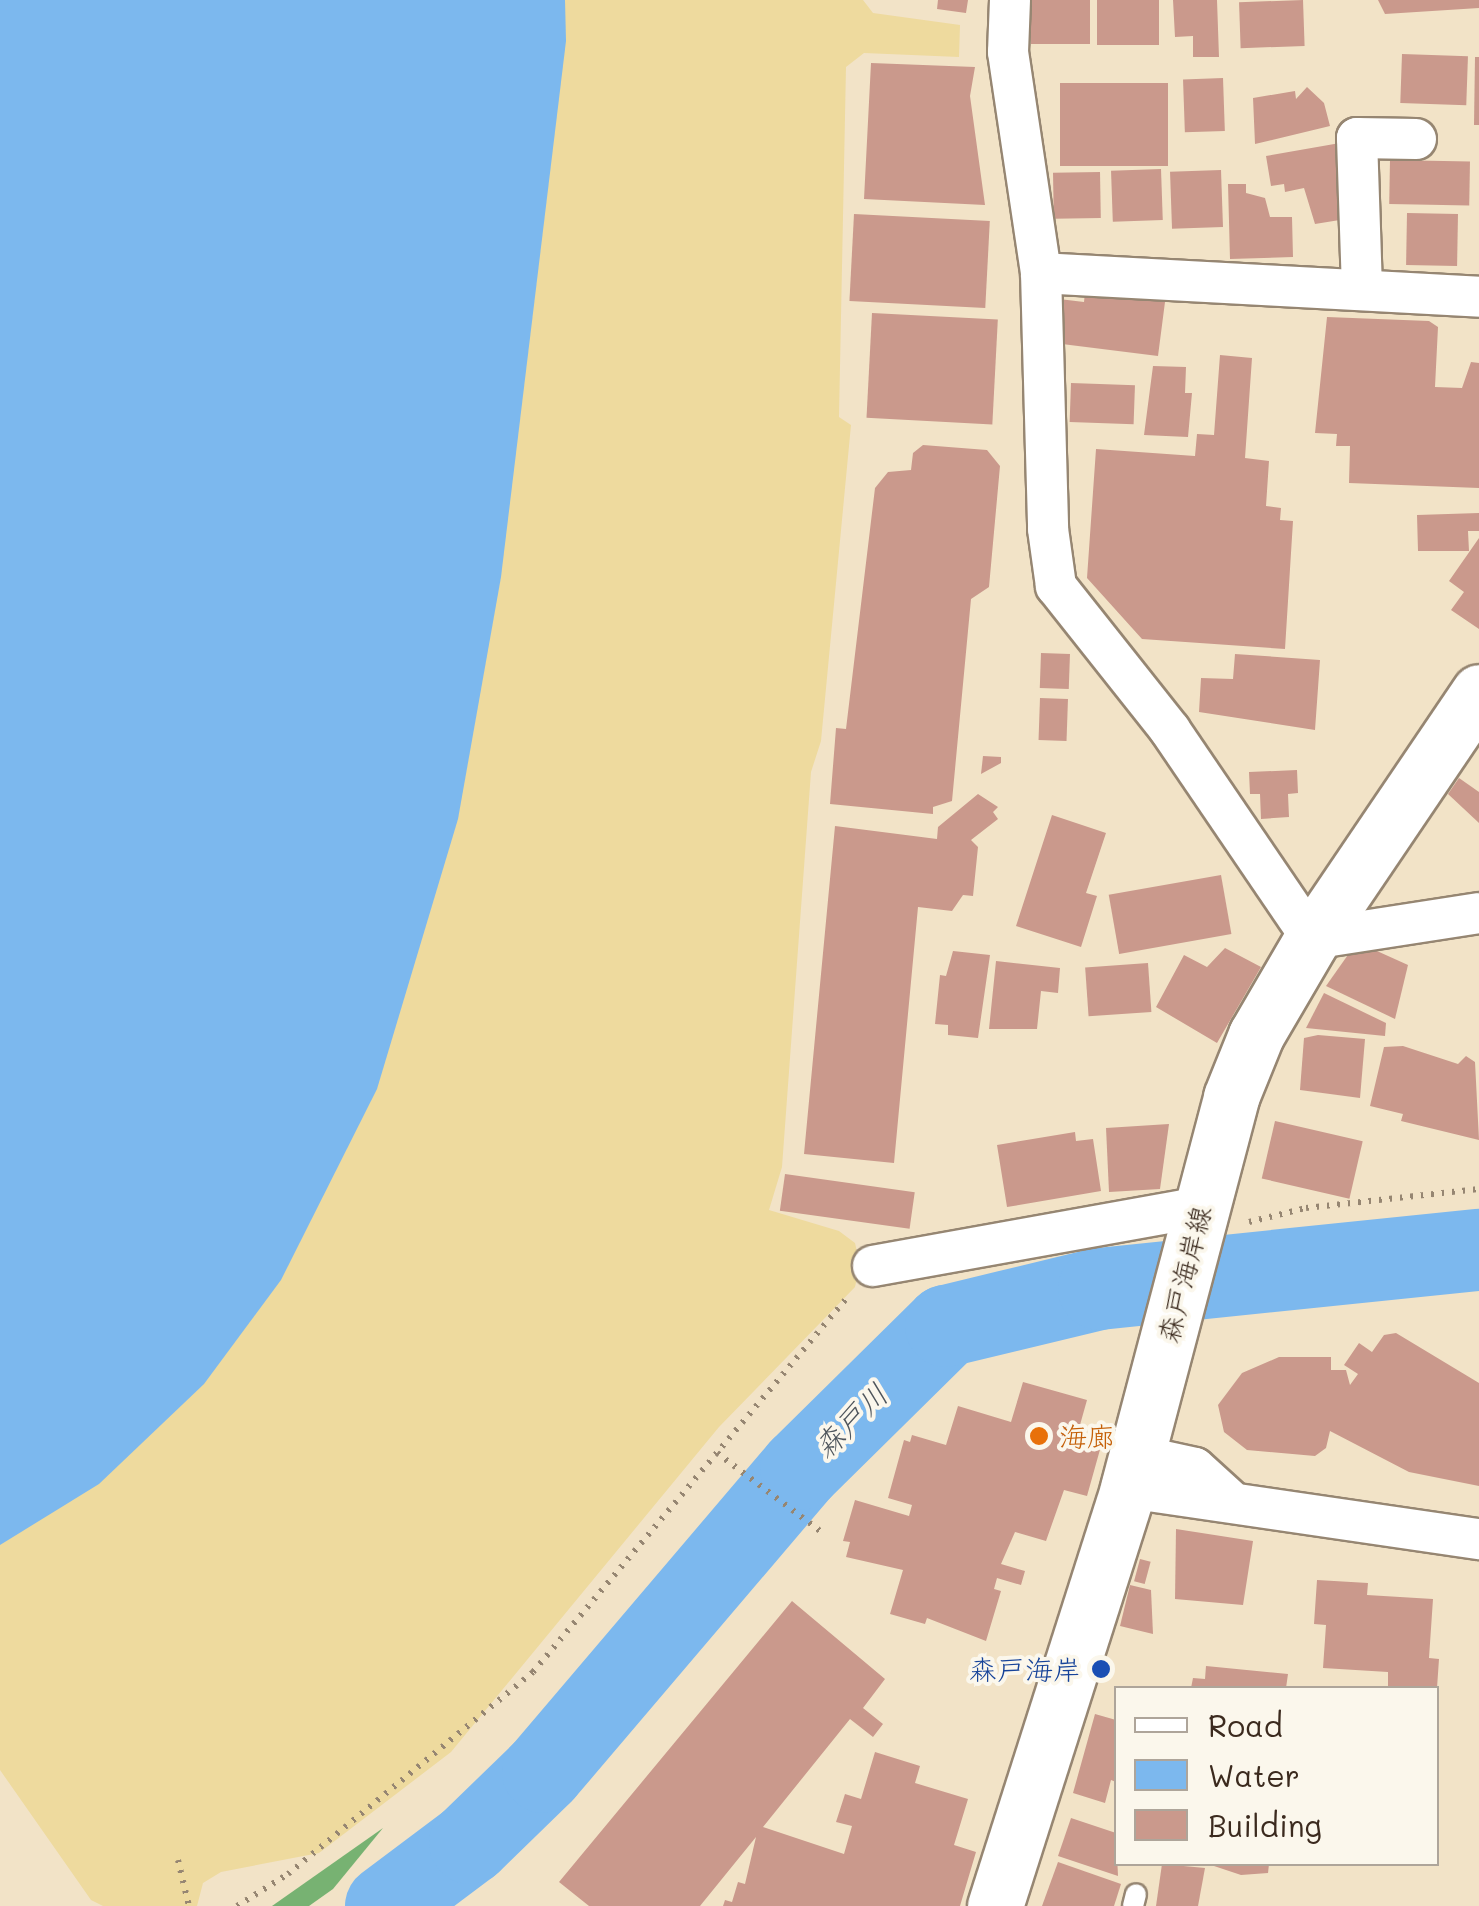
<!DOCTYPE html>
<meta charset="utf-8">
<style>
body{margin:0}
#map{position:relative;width:1479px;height:1906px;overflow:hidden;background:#f2e3c7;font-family:Mali,"Klee One",sans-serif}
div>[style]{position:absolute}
.forest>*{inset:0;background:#77b272}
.sand>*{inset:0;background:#eeda9e}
.water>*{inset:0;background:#7cb8ee}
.river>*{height:82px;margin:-41px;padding:0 41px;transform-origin:41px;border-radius:41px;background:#7cb8ee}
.building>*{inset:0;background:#ca998c;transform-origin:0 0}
.path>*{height:6px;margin-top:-3px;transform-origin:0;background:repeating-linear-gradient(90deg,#968672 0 2.5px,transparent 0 10.5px)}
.roads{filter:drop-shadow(2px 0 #968672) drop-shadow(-2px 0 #968672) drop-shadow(0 2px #968672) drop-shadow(0 -2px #968672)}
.service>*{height:20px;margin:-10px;padding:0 10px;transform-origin:10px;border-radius:10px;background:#fff}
.minor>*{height:40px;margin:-20px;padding:0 20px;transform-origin:20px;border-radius:20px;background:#fff}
.secondary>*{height:55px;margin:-27.5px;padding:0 27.5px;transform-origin:27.5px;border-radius:27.5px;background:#fff}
.dots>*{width:28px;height:28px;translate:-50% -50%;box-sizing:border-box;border:5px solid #fbf7ec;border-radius:50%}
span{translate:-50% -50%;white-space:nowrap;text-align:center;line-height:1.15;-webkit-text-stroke:8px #fbf7ec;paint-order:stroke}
.street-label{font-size:28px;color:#3b2a1e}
.food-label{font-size:28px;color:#c56008}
.left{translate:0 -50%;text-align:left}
.transit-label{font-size:28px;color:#164399}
.right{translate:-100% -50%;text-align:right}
.water-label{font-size:30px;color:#4e555c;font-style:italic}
.legend{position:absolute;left:1114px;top:1686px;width:325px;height:180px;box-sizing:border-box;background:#fbf7ec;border:2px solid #aea59a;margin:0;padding:12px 18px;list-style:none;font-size:30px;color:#3b2a1e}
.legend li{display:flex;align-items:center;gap:20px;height:50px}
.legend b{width:50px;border:2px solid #aea59a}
</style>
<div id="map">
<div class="forest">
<div style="clip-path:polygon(383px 1828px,333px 1889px,309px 1906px,272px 1906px)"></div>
</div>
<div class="sand">
<div style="clip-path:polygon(493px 0,863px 0,873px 13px,960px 25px,959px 57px,864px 53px,846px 67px,839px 417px,851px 425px,821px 741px,811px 772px,782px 1167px,769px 1210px,839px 1231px,855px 1243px,860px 1265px,855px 1287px,719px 1427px,451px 1752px,319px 1853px,221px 1872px,203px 1883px,197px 1906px,103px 1906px,91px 1900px,0 1770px,0 1420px)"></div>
</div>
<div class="water">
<div style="clip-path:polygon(0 0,565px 0,566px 41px,501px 577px,458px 819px,377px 1089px,281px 1280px,204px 1384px,99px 1484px,0 1545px)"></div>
</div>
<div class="river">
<div style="left:386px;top:1906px;width:105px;rotate:-36.9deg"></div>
<div style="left:470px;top:1843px;width:102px;rotate:-44.2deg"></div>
<div style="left:543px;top:1772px;width:398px;rotate:-49.6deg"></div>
<div style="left:801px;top:1469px;width:204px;rotate:-44.6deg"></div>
<div style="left:946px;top:1326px;width:157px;rotate:-13.6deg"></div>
<div style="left:1099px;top:1289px;width:382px;rotate:-5.9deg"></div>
</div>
<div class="building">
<div style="clip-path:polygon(938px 0,968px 0,966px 13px,937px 9px)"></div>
<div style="left:1031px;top:0;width:59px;height:44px"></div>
<div style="left:1097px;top:0;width:62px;height:45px"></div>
<div style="clip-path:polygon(1173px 0,1217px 0,1219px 57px,1193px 57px,1193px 36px,1175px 37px)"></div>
<div style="left:1303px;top:0;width:46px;height:64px;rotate:88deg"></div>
<div style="clip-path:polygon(1378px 0,1479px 0,1479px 8px,1385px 14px)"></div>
<div style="left:1402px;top:54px;width:66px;height:49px;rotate:2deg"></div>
<div style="clip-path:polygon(1475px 57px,1479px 57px,1479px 125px,1474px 125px)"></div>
<div style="clip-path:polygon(871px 63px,975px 67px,970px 96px,985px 205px,864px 199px)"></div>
<div style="left:1223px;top:78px;width:53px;height:40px;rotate:88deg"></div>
<div style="left:1060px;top:83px;width:108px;height:83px"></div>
<div style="clip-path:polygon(1307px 87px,1324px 103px,1330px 126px,1255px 144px,1253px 98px,1295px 91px,1296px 99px)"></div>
<div style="clip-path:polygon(1340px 143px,1352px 218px,1315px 224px,1304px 188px,1285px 192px,1284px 184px,1271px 186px,1266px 156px)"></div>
<div style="left:1390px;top:160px;width:80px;height:44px;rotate:1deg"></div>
<div style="left:1161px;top:169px;width:51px;height:50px;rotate:88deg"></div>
<div style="left:1221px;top:170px;width:57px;height:51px;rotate:88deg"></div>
<div style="left:1100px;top:172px;width:46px;height:47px;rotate:89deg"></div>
<div style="clip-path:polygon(1228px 184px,1246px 184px,1246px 193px,1265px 198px,1270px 217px,1292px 217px,1293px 257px,1230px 259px)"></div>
<div style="left:1407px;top:213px;width:51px;height:52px;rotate:1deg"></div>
<div style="left:854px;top:214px;width:136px;height:87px;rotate:3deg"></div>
<div style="clip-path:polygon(1085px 292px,1165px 302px,1158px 356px,1062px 344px,1059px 299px,1084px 302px)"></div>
<div style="left:872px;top:313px;width:126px;height:105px;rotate:3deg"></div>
<div style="clip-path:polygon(1327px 317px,1429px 321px,1438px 327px,1435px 387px,1462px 388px,1471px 362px,1479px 363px,1479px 488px,1349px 483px,1350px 446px,1336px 446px,1337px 434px,1315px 433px)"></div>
<div style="clip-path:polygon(1220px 355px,1252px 358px,1245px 458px,1269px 461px,1266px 506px,1281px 508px,1280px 520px,1293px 521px,1285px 649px,1142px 639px,1087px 578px,1096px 449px,1195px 456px,1197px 434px,1214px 435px)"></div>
<div style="clip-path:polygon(1153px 366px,1186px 367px,1185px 393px,1192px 393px,1188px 437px,1144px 435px)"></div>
<div style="left:1071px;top:383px;width:64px;height:39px;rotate:2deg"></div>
<div style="clip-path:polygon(923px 445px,987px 450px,1000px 466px,989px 587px,971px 599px,952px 801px,933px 807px,933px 814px,830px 804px,836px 728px,846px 729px,875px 488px,888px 472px,911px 470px,913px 453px)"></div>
<div style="clip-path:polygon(1479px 513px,1479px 531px,1468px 531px,1469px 551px,1418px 551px,1417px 515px)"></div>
<div style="clip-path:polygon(1479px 538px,1479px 629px,1451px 610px,1464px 592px,1449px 581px)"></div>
<div style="left:1041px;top:653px;width:29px;height:35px;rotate:2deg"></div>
<div style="clip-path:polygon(1235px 654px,1320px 660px,1315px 730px,1199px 712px,1201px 678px,1233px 679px)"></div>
<div style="left:1040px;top:698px;width:28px;height:42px;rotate:2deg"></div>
<div style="clip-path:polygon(983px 756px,1001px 757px,1001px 763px,981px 774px)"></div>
<div style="clip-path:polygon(1297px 770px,1298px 793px,1288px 794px,1289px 817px,1261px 819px,1260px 794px,1250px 794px,1249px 772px)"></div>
<div style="clip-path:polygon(1459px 778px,1479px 792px,1479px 823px,1448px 794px)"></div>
<div style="clip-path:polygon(978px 794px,998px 807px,993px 812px,998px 819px,971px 840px,978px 847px,973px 896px,963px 895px,952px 911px,918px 907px,894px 1163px,804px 1154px,835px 826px,937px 839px,938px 827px)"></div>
<div style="clip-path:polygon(1052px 815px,1106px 833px,1086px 893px,1097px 896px,1081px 947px,1016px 926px)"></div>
<div style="left:1221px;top:875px;width:60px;height:114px;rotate:80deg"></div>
<div style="clip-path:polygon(1357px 942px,1408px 965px,1395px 1019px,1326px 986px)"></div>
<div style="clip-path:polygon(1225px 948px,1261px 967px,1217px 1043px,1156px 1007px,1184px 955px,1207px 967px)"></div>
<div style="clip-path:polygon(953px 951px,990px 955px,978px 1038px,948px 1035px,948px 1025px,935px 1024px,940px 975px,946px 976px)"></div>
<div style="clip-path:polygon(996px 961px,1060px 968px,1058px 993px,1041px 991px,1037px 1029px,989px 1029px)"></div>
<div style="left:1148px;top:963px;width:49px;height:63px;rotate:86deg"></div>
<div style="clip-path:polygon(1324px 993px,1386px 1023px,1385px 1036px,1306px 1028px)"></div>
<div style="clip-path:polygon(1318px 1035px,1365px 1039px,1360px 1098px,1300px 1090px,1304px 1038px)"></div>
<div style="clip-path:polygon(1403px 1046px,1458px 1064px,1466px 1056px,1475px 1062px,1479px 1140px,1401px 1121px,1403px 1114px,1370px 1106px,1384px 1047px)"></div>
<div style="left:1275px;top:1121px;width:90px;height:59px;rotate:13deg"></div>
<div style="clip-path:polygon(1169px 1124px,1160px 1189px,1109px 1192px,1106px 1128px)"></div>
<div style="clip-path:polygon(1075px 1132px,1076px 1141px,1093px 1139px,1101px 1191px,1007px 1207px,997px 1145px)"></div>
<div style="left:785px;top:1174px;width:131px;height:37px;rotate:8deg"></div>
<div style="clip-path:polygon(1396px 1333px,1479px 1383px,1479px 1486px,1409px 1472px,1330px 1431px,1326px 1448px,1315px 1456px,1247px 1450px,1224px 1432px,1218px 1405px,1242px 1373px,1279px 1357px,1331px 1357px,1331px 1370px,1346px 1370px,1350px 1385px,1358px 1374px,1344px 1365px,1359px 1343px,1372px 1352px,1384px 1335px)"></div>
<div style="clip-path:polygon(1023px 1382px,1087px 1400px,1078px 1432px,1101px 1446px,1087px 1496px,1064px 1490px,1046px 1541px,1015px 1532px,1001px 1564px,1025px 1571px,1021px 1585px,997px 1578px,994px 1589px,1001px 1591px,986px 1641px,927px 1618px,925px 1624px,890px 1614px,903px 1570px,846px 1557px,850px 1542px,843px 1541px,855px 1500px,909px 1516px,912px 1505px,888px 1498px,904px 1440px,910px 1442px,912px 1435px,946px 1445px,958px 1406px,1011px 1422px)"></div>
<div style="clip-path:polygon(1176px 1529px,1253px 1541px,1243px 1605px,1175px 1599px)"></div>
<div style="left:1140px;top:1559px;width:11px;height:23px;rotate:15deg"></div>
<div style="clip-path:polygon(1317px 1580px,1368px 1583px,1367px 1595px,1433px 1599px,1429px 1658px,1439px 1659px,1437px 1688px,1388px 1688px,1388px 1672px,1323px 1668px,1326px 1625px,1314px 1624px)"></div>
<div style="clip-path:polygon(1130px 1585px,1151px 1590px,1153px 1634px,1120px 1626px)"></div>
<div style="clip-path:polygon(792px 1601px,885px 1679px,863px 1708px,883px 1724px,873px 1737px,850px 1719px,763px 1827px,844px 1854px,852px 1826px,836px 1822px,845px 1794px,861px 1799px,875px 1752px,920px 1766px,915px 1783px,968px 1799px,954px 1845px,976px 1852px,960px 1906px,723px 1906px,725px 1900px,732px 1902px,738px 1882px,745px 1884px,756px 1837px,700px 1906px,589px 1906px,559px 1882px)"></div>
<div style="clip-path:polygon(1206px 1666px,1288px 1674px,1286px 1688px,1191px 1688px,1193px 1678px,1205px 1679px)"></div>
<div style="clip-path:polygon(1095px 1714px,1116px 1720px,1116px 1782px,1111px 1780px,1105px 1803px,1073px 1793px)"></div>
<div style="clip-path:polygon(1071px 1818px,1116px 1833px,1118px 1876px,1058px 1856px)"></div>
<div style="clip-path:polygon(1058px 1862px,1121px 1884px,1114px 1906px,1042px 1906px)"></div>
<div style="clip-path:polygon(1162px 1864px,1205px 1868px,1198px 1906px,1156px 1906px)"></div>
<div style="clip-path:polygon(1208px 1864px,1269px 1864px,1268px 1873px,1241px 1875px)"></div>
</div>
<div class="path">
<div style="left:1249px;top:1222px;width:59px;rotate:-13.8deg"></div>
<div style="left:1306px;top:1208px;width:174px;rotate:-6.3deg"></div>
<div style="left:717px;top:1453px;width:134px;rotate:37.1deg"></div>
<div style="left:178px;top:1860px;width:47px;rotate:76.6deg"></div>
<div style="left:237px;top:1906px;width:60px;rotate:-32.1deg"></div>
<div style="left:288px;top:1874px;width:318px;rotate:-39.5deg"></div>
<div style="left:533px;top:1672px;width:488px;rotate:-50deg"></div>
</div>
<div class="roads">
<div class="service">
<div style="left:1133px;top:1906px;width:12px;rotate:-76deg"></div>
</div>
<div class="minor">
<div style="left:1010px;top:0;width:52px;rotate:92.2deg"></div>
<div style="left:1008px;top:52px;width:223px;rotate:81.5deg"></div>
<div style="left:1041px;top:273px;width:256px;rotate:88.4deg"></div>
<div style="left:1048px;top:529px;width:58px;rotate:82deg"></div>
<div style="left:1056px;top:586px;width:184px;rotate:51.6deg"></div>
<div style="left:1170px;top:730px;width:253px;rotate:55.8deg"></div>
<div style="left:1312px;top:939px;width:169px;rotate:-8.8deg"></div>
<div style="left:1041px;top:273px;width:439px;rotate:3.1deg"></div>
<div style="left:1362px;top:289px;width:151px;rotate:-91.9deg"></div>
<div style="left:1357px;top:138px;width:59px;rotate:1deg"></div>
<div style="left:873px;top:1266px;width:333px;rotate:-10.2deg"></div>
<div style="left:1136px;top:1455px;width:60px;rotate:12.4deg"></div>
<div style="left:1195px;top:1468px;width:45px;rotate:42.3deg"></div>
<div style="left:1128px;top:1488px;width:355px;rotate:8.3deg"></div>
</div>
<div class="secondary">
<div style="left:995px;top:1906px;width:439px;rotate:-72.3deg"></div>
<div style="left:1128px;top:1488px;width:404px;rotate:-75.2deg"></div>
<div style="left:1231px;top:1097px;width:67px;rotate:-68deg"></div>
<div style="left:1256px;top:1035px;width:111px;rotate:-59.7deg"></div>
<div style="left:1312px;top:939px;width:298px;rotate:-55.9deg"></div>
</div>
</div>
<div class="dots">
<div style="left:1039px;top:1436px;background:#e8710a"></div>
<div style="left:1101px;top:1669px;background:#1a4fb4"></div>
</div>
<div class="street-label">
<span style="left:1184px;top:1274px;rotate:-76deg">森戸海岸線</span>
</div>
<div class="food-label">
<span class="left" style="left:1059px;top:1436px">海廊</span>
</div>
<div class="transit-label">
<span class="right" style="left:1081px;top:1669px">森戸海岸</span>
</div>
<div class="water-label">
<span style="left:850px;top:1420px;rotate:-45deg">森戸川</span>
</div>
<ul class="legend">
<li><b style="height:12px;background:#fff"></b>Road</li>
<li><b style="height:28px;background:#7cb8ee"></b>Water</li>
<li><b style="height:28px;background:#ca998c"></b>Building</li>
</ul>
</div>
